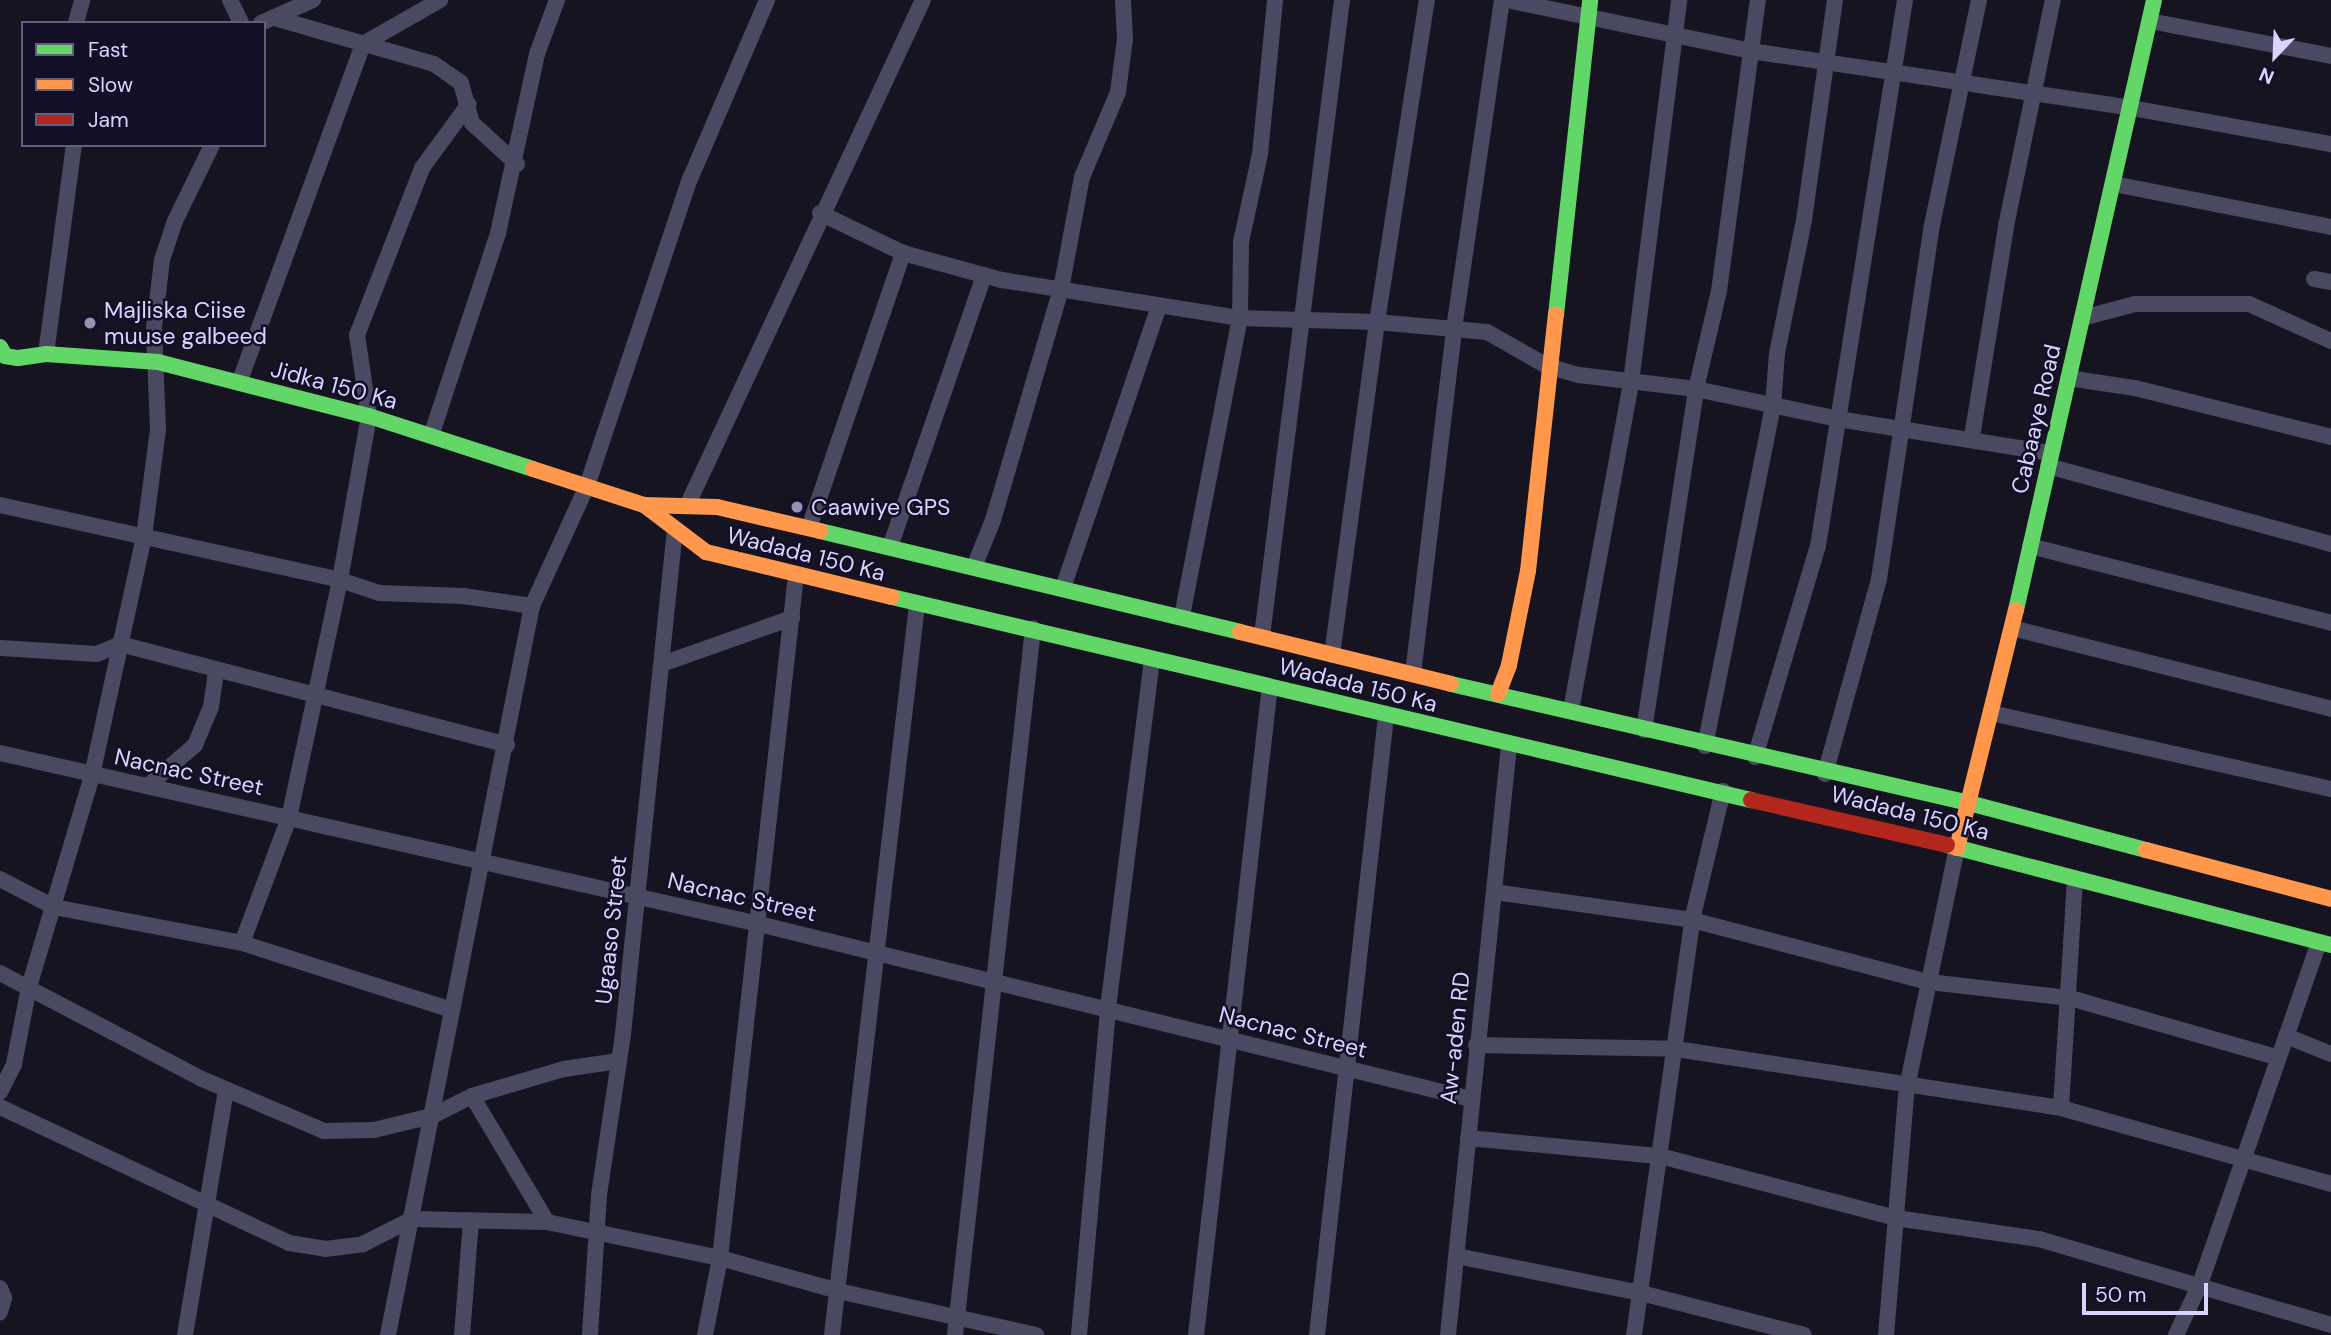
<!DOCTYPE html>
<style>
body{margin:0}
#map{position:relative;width:2331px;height:1335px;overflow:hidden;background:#161421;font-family:"DM Sans",sans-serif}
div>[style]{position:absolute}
.street>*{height:16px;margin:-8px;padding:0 8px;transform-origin:8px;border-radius:8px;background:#4a4962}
.fast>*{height:16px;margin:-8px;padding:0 8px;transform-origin:8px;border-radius:8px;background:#63d668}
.slow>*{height:16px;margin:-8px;padding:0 8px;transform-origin:8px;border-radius:8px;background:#ff974d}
.jam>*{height:16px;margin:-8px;padding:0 8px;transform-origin:8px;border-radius:8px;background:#b3261e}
.dots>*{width:19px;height:19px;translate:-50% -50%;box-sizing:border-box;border:4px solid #130f26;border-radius:50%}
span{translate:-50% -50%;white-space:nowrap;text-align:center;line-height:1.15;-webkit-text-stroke:5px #130f26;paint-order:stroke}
.poi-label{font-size:23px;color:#d9d4ff}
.left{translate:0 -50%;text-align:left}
.street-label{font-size:23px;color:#d9d4ff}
.legend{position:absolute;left:21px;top:21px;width:245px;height:126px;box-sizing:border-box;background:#130f26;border:2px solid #625e7d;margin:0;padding:9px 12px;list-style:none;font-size:21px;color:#d9d4ff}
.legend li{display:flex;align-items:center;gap:14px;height:35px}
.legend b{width:35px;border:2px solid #625e7d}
.north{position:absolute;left:2240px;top:21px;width:70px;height:70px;-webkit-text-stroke:5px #130f26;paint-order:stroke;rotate:203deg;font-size:19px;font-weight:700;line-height:28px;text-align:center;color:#d9d4ff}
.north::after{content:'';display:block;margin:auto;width:24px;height:32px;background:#d9d4ff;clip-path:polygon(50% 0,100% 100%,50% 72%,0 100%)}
.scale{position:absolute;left:2082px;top:1283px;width:126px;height:32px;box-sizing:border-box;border:4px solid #d9d4ff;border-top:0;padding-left:9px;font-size:21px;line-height:24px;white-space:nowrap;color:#d9d4ff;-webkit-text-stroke:5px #130f26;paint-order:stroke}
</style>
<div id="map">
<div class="street">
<div style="left:230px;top:0;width:25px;rotate:64deg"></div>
<div style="left:1507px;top:0;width:249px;rotate:11.8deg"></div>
<div style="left:1751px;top:51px;width:385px;rotate:8.5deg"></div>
<div style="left:2132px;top:108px;width:202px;rotate:10.3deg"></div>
<div style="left:278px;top:19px;width:162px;rotate:16.1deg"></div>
<div style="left:434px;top:64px;width:33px;rotate:35deg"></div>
<div style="left:461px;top:83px;width:41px;rotate:74.6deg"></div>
<div style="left:472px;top:123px;width:61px;rotate:42.3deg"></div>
<div style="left:2150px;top:21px;width:184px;rotate:10.9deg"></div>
<div style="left:76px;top:23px;width:24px;rotate:-75deg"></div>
<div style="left:261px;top:23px;width:57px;rotate:-23.9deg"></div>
<div style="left:2114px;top:184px;width:221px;rotate:11.2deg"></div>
<div style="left:820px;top:213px;width:92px;rotate:25.7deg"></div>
<div style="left:903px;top:253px;width:103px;rotate:15.3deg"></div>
<div style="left:1002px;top:280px;width:241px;rotate:9.1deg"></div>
<div style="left:1240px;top:318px;width:137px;rotate:1.7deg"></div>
<div style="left:1377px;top:322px;width:110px;rotate:5.2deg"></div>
<div style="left:1487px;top:332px;width:69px;rotate:29.5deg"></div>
<div style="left:1547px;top:366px;width:33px;rotate:16deg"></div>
<div style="left:1579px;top:375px;width:118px;rotate:6.8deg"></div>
<div style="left:1696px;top:389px;width:145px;rotate:11.9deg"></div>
<div style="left:1838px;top:419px;width:215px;rotate:9.1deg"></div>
<div style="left:2314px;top:279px;width:17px;rotate:10deg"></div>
<div style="left:2082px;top:318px;width:55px;rotate:-14.8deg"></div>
<div style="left:2135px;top:304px;width:114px"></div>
<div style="left:2249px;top:304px;width:90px;rotate:24.3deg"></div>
<div style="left:46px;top:354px;width:211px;rotate:-82.4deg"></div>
<div style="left:2068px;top:378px;width:68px;rotate:8.5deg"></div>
<div style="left:2135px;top:388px;width:202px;rotate:14deg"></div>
<div style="left:239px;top:383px;width:361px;rotate:-69.9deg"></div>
<div style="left:363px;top:44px;width:89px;rotate:-29.7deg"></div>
<div style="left:431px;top:436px;width:214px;rotate:-71.7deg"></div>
<div style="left:498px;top:233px;width:183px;rotate:-77.7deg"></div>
<div style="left:537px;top:54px;width:58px;rotate:-69.7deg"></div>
<div style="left:1972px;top:437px;width:214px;rotate:-80.8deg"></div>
<div style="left:2006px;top:226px;width:231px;rotate:-78.3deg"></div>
<div style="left:2048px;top:466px;width:294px;rotate:15.4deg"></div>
<div style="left:0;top:505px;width:348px;rotate:12.4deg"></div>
<div style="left:340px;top:580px;width:41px;rotate:18.4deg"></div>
<div style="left:379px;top:593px;width:84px;rotate:2deg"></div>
<div style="left:463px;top:596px;width:70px;rotate:8.2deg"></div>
<div style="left:687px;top:506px;width:558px;rotate:-65deg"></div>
<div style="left:809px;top:528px;width:291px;rotate:-71.1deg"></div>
<div style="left:2030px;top:546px;width:311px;rotate:14.3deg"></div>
<div style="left:890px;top:547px;width:288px;rotate:-70.9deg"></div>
<div style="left:974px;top:567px;width:51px;rotate:-68deg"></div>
<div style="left:993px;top:520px;width:241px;rotate:-73.6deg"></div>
<div style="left:1061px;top:289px;width:114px;rotate:-79.4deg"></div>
<div style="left:1082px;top:177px;width:92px;rotate:-67deg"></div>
<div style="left:1118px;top:92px;width:53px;rotate:-82.5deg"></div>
<div style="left:1125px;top:39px;width:39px;rotate:-93deg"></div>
<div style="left:1063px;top:588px;width:295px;rotate:-71.2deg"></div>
<div style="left:1182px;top:616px;width:304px;rotate:-79deg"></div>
<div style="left:1240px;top:318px;width:76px;rotate:-89.2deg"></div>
<div style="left:1241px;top:242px;width:90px;rotate:-77.8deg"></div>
<div style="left:1260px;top:154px;width:155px;rotate:-84.4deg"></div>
<div style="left:2012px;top:628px;width:329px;rotate:14.2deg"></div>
<div style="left:1262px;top:636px;width:641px;rotate:-82.83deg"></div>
<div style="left:0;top:648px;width:97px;rotate:3.5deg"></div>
<div style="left:97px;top:654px;width:25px;rotate:-23deg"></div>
<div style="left:120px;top:644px;width:400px;rotate:14.6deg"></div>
<div style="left:1332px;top:655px;width:336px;rotate:-82.3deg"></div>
<div style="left:1377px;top:322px;width:326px;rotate:-81.2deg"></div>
<div style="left:662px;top:664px;width:138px;rotate:-19.5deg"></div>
<div style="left:1413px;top:674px;width:347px;rotate:-83.2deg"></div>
<div style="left:1454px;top:329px;width:332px;rotate:-81.7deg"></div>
<div style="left:1571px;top:710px;width:333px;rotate:-79.6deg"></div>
<div style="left:1631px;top:382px;width:385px;rotate:-82.8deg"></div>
<div style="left:1991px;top:713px;width:348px;rotate:12.6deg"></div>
<div style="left:1644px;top:730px;width:345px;rotate:-81.3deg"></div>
<div style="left:1696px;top:389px;width:101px;rotate:-76.8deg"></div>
<div style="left:1719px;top:291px;width:294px;rotate:-82.4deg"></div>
<div style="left:1705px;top:746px;width:347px;rotate:-78.7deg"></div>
<div style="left:1773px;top:406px;width:53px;rotate:-85.7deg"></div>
<div style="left:1777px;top:353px;width:136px;rotate:-78.5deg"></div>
<div style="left:1804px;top:220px;width:222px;rotate:-82deg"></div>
<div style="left:0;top:753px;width:778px;rotate:12.7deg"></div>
<div style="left:759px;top:924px;width:733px;rotate:13.81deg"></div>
<div style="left:1755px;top:757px;width:220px;rotate:-73.4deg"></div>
<div style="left:1818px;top:546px;width:553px;rotate:-80.95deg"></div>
<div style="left:1825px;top:774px;width:202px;rotate:-74.5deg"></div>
<div style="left:1879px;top:579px;width:358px;rotate:-81.5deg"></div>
<div style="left:1932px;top:225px;width:230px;rotate:-78.2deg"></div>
<div style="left:150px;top:784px;width:60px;rotate:-40.9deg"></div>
<div style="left:195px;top:745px;width:41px;rotate:-67.2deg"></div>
<div style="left:211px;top:707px;width:37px;rotate:-82deg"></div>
<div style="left:0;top:879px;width:61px;rotate:27.4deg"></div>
<div style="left:54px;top:907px;width:191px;rotate:10.8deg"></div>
<div style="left:242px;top:943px;width:220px;rotate:17.7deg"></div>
<div style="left:1494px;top:892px;width:200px;rotate:8deg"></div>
<div style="left:1692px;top:920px;width:245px;rotate:14.7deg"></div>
<div style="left:1929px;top:982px;width:142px;rotate:6.5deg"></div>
<div style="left:2070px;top:998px;width:217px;rotate:16deg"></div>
<div style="left:242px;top:943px;width:134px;rotate:-69.4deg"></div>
<div style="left:289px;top:818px;width:243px;rotate:-77.9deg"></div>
<div style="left:340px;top:580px;width:167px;rotate:-80deg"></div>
<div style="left:369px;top:416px;width:82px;rotate:-98.4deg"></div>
<div style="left:357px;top:335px;width:179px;rotate:-68.7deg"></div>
<div style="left:422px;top:168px;width:79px;rotate:-53.7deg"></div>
<div style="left:0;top:973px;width:228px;rotate:27.7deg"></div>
<div style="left:202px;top:1079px;width:133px;rotate:23.1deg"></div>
<div style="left:324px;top:1131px;width:50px;rotate:-1.1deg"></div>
<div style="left:374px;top:1130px;width:60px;rotate:-13.6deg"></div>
<div style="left:432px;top:1116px;width:45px;rotate:-26.6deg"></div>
<div style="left:472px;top:1096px;width:147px;rotate:59.2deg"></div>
<div style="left:2286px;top:1036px;width:48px;rotate:21.8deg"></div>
<div style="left:1476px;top:1045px;width:200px;rotate:1.1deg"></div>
<div style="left:1676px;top:1049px;width:389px;rotate:8.7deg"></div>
<div style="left:2061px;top:1108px;width:280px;rotate:15.7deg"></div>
<div style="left:0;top:1092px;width:31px;rotate:-63deg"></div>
<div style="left:14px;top:1064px;width:78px;rotate:-79deg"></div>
<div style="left:29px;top:987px;width:221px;rotate:-73.4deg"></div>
<div style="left:92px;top:775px;width:245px;rotate:-77.7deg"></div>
<div style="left:144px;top:536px;width:108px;rotate:-82.5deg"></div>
<div style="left:158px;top:429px;width:101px;rotate:-92.3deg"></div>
<div style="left:154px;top:328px;width:68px;rotate:-83.3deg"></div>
<div style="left:162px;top:260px;width:41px;rotate:-71.6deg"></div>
<div style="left:175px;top:221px;width:85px;rotate:-64deg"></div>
<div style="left:472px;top:1096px;width:96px;rotate:-16.4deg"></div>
<div style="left:564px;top:1069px;width:55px;rotate:-8.4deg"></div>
<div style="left:0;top:1107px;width:319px;rotate:25.2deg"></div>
<div style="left:289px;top:1243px;width:36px;rotate:9deg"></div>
<div style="left:325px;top:1249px;width:38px;rotate:-7deg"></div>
<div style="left:363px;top:1244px;width:55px;rotate:-27deg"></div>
<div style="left:412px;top:1219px;width:135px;rotate:1.3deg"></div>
<div style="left:547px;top:1222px;width:177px;rotate:11.8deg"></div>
<div style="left:720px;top:1258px;width:123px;rotate:15.6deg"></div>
<div style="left:838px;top:1291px;width:203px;rotate:12.5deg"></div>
<div style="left:2061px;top:1108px;width:230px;rotate:-86.5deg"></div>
<div style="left:1468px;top:1138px;width:193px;rotate:5.4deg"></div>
<div style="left:1660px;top:1156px;width:244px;rotate:14.7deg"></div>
<div style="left:1896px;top:1218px;width:145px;rotate:8.4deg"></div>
<div style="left:2039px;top:1239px;width:304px;rotate:16.4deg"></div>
<div style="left:1457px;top:1256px;width:188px;rotate:11.4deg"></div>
<div style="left:1641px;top:1293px;width:168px;rotate:14.4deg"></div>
<div style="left:0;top:1288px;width:11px;rotate:68deg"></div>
<div style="left:4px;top:1298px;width:15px;rotate:106deg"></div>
<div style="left:185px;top:1335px;width:247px;rotate:-80.5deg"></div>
<div style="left:388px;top:1335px;width:743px;rotate:-78.83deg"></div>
<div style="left:532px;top:606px;width:132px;rotate:-65.4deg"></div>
<div style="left:587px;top:486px;width:324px;rotate:-71.5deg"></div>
<div style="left:690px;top:179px;width:195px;rotate:-66.7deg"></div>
<div style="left:462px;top:1335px;width:114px;rotate:-85.5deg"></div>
<div style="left:590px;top:1335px;width:140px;rotate:-86.3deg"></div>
<div style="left:599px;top:1195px;width:163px;rotate:-81.5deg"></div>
<div style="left:623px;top:1034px;width:508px;rotate:-84.12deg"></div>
<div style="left:705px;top:1335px;width:78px;rotate:-79deg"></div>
<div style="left:720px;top:1258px;width:687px;rotate:-83.65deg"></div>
<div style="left:832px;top:1335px;width:735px;rotate:-83.36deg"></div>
<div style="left:955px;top:1335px;width:711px;rotate:-83.7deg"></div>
<div style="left:1079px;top:1335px;width:328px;rotate:-84.9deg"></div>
<div style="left:1108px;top:1008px;width:351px;rotate:-82.8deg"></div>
<div style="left:1196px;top:1335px;width:653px;rotate:-83.5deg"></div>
<div style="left:1317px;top:1335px;width:623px;rotate:-83.64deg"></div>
<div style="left:1448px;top:1335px;width:592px;rotate:-84.09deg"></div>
<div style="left:1634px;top:1335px;width:419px;rotate:-82deg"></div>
<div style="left:1692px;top:920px;width:133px;rotate:-76.5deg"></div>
<div style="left:1886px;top:1335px;width:249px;rotate:-85.2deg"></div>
<div style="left:1907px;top:1087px;width:244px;rotate:-78.2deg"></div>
<div style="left:2176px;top:1335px;width:56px;rotate:-64.8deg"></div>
<div style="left:2200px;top:1284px;width:362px;rotate:-70.8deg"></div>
</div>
<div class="fast">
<div style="left:1556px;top:315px;width:317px;rotate:-83.8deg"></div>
<div style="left:0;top:347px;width:10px;rotate:61deg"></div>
<div style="left:5px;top:356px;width:13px;rotate:9deg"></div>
<div style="left:18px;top:358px;width:28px;rotate:-8deg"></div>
<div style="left:46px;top:354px;width:112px;rotate:4.1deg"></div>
<div style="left:158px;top:362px;width:218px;rotate:14.4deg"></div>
<div style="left:369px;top:416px;width:172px;rotate:17.9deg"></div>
<div style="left:820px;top:531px;width:432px;rotate:13.5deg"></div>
<div style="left:892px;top:597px;width:883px;rotate:13.3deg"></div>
<div style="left:2016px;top:610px;width:625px;rotate:-77.25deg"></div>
<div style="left:1451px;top:684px;width:531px;rotate:12.94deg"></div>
<div style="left:1969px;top:803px;width:183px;rotate:14.9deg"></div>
<div style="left:1947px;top:845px;width:397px;rotate:14.6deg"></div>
</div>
<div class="slow">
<div style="left:533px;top:469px;width:117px;rotate:18deg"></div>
<div style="left:644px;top:505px;width:73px;rotate:1.6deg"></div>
<div style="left:717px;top:507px;width:106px;rotate:13.1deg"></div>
<div style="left:644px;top:505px;width:78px;rotate:37.2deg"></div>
<div style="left:706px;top:552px;width:191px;rotate:13.6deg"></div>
<div style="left:1240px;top:632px;width:217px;rotate:13.8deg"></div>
<div style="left:1498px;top:694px;width:31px;rotate:-69deg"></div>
<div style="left:1509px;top:665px;width:96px;rotate:-78.6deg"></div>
<div style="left:1528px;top:571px;width:258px;rotate:-83.8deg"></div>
<div style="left:1957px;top:848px;width:245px;rotate:-76.1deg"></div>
<div style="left:2146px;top:850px;width:191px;rotate:14.8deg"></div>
</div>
<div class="jam">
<div style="left:1751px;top:800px;width:201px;rotate:12.9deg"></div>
</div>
<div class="dots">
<div style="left:90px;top:323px;background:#9591b1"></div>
<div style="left:797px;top:507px;background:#9591b1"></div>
</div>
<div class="poi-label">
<span class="left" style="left:104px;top:323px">Majliska Ciise<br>muuse galbeed</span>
<span class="left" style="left:811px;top:507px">Caawiye GPS</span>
</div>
<div class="street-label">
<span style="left:334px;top:385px;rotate:15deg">Jidka 150 Ka</span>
<span style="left:2036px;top:419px;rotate:-77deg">Cabaaye Road</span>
<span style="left:806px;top:554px;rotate:14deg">Wadada 150 Ka</span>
<span style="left:1358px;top:685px;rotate:14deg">Wadada 150 Ka</span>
<span style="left:189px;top:772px;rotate:12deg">Nacnac Street</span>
<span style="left:1910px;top:813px;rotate:14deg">Wadada 150 Ka</span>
<span style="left:742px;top:897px;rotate:13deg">Nacnac Street</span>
<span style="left:611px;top:930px;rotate:-84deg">Ugaaso Street</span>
<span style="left:1293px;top:1032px;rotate:14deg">Nacnac Street</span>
<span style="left:1455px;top:1038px;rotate:-84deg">Aw-aden RD</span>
</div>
<ul class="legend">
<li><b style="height:9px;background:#63d668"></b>Fast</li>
<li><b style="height:9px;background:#ff974d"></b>Slow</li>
<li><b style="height:9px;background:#b3261e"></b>Jam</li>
</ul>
<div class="north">N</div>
<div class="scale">50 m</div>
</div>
